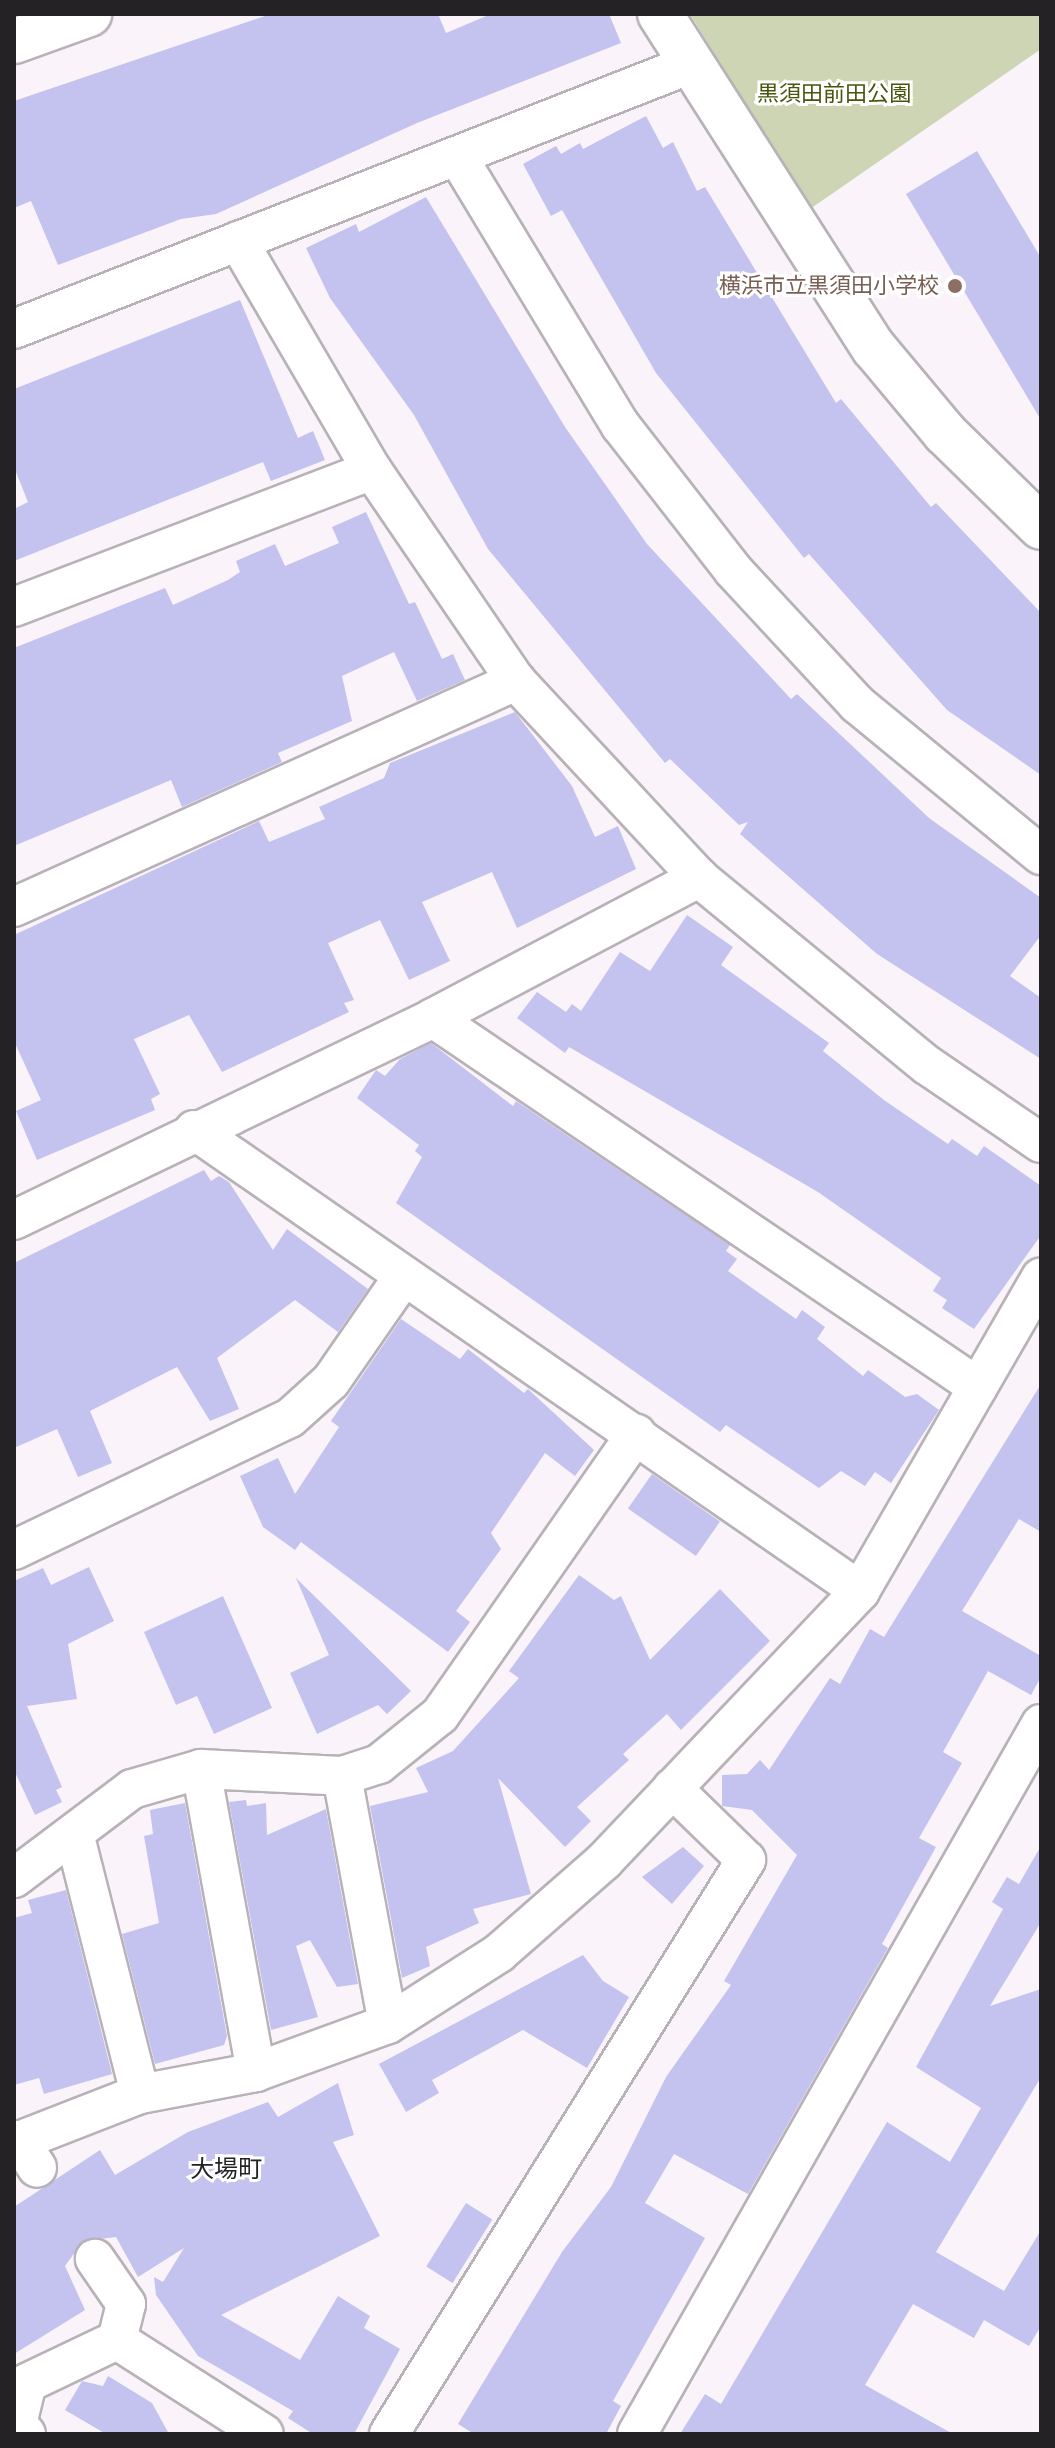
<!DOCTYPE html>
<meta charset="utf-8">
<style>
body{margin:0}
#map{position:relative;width:1055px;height:2448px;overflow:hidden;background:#faf3fa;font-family:Montserrat,"Noto Sans JP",sans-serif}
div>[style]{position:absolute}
.green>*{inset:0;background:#cdd5b4}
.building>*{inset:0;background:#c4c2ee;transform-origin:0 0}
.roads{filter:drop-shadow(2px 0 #b8b2b8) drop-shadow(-2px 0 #b8b2b8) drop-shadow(0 2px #b8b2b8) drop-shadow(0 -2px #b8b2b8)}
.minor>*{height:38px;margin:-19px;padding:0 19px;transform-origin:19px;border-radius:19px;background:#fff}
.tertiary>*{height:44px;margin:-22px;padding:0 22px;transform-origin:22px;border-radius:22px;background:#fff}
.dots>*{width:22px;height:22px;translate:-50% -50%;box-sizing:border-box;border:4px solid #fff;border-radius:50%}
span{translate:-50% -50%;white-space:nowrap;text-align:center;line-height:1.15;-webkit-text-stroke:6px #fff;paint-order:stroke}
.park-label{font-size:22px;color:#49540d}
.education-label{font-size:22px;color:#785e54}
.right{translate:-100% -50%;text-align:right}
.neighbourhood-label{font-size:24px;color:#242224}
.frame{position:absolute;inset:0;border:16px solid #242224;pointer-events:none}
</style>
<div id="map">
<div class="green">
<div style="clip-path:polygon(690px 14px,1041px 14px,1041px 49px,810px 209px)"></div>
</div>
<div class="building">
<div style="clip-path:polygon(271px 14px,438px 14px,446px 33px,491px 14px,609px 14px,621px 43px,417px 123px,216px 214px,181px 219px,58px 265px,31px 201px,14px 208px,14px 101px)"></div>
<div style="clip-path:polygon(646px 116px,663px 148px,673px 142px,697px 191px,705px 187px,836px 403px,841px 399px,931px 507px,936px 503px,1041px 613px,1041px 775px,947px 710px,809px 554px,804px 558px,656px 373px,562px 210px,551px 216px,523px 164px,556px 146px,561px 154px,580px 143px,583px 149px)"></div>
<div style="clip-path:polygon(977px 151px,1041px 258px,1041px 420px,906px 194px)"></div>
<div style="clip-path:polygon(426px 197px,565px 427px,647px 544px,791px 699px,797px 694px,929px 818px,1041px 898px,1041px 935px,1010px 976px,1041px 998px,1041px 1059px,877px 954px,740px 834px,748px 822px,739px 825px,670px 759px,665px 763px,488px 549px,414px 415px,330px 298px,306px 248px,356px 224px,359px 232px)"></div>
<div style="clip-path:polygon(240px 300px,298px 438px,313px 431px,325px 460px,271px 481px,263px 462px,14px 561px,14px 509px,28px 502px,14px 467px,14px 389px)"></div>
<div style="clip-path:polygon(366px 512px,409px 604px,415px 602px,442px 659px,453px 654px,465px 680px,417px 701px,394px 652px,342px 676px,352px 721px,278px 753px,282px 762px,182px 807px,171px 780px,14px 846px,14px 648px,165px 588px,173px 605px,228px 580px,240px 572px,236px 561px,275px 544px,285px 566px,339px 543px,332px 527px)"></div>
<div style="clip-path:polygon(515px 712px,572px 786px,595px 837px,618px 826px,636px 869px,517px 928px,492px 872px,422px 902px,450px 961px,409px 980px,380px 920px,328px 943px,354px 1000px,344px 1003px,349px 1012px,222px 1072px,189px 1015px,134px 1039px,160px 1094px,151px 1099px,155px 1110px,37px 1160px,16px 1111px,41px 1100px,14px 1041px,14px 935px,259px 821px,269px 842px,325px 819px,319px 807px,384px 778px,390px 763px)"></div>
<div style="clip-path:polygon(687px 915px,733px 947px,721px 965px,829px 1043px,823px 1051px,884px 1100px,948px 1144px,952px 1139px,977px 1156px,984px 1146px,1041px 1186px,1041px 1235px,974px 1329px,942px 1308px,947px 1300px,933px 1291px,941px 1278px,818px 1192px,569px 1047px,565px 1053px,517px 1018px,537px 992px,566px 1012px,572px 1004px,581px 1011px,620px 952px,650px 971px)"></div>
<div style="clip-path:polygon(431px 1043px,513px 1106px,516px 1101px,730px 1245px,726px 1251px,737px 1259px,728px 1271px,796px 1319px,802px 1310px,825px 1327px,817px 1339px,863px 1376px,868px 1370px,905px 1397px,917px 1394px,939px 1410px,891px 1483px,875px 1472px,865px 1486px,841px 1471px,819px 1488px,726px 1425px,720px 1432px,396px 1203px,422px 1157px,415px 1151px,419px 1145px,357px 1098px,376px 1070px,385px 1076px,400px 1059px)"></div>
<div style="clip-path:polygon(204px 1170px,211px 1181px,219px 1176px,229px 1182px,273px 1250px,287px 1229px,368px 1289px,338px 1332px,295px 1300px,217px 1358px,239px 1409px,210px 1421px,177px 1367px,90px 1411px,112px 1463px,78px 1477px,57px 1429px,14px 1448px,14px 1263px)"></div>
<div style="clip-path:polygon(401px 1319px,460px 1359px,468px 1349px,524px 1393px,528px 1389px,594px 1450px,575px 1476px,545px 1453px,491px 1533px,501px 1549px,456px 1611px,470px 1622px,448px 1652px,301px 1542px,295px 1550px,263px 1527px,240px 1476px,278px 1458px,295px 1494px,339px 1427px,331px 1421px)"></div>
<div style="clip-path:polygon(1041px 1384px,1041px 1532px,1019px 1519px,962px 1611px,1041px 1656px,1041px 1677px,1031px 1695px,988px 1671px,943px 1752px,962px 1763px,919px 1838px,936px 1847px,882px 1944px,888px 1948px,748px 2194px,674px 2154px,645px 2203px,705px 2238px,613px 2401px,621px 2406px,606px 2434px,474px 2434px,458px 2424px,562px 2252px,611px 2187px,666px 2077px,731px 1985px,724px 1981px,797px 1855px,752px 1810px,722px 1806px,722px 1775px,747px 1774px,760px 1760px,769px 1770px,830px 1678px,840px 1684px,870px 1629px,884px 1637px)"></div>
<div style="left:652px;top:1474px;width:83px;height:42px;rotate:35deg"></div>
<div style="clip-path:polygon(89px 1567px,114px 1621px,68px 1644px,77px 1699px,27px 1706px,62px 1787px,56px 1790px,62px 1802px,35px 1815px,14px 1770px,14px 1581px,43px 1568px,51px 1585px)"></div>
<div style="clip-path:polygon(579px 1575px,614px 1600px,621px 1596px,650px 1660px,720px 1589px,770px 1641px,681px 1730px,667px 1714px,623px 1754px,629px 1760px,577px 1807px,591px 1821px,565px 1847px,498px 1778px,531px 1894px,473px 1909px,479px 1923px,426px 1947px,430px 1966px,402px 1978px,370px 1806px,428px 1792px,416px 1768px,453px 1751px,519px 1678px,509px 1671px)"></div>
<div style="clip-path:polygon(296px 1578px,411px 1691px,387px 1714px,378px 1705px,317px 1734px,290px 1673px,329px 1655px)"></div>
<div style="clip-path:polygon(223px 1596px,272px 1708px,214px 1734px,197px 1696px,176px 1705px,144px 1632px)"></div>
<div style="clip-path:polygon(246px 1800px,247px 1806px,266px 1803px,267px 1835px,326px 1809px,358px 1984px,337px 1987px,310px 1940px,296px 1946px,318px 2017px,271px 2030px,229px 1802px)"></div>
<div style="clip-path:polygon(185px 1803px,227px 2036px,224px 2045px,155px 2064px,122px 1934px,159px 1923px,144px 1836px,153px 1834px,150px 1810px)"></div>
<div style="clip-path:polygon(1041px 1846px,1041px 1922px,990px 2006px,1041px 1989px,1041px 2077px,936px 2252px,1004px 2291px,1041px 2230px,1041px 2326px,1029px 2346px,984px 2320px,974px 2338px,913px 2304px,865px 2385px,953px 2434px,680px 2434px,705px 2394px,721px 2404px,887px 2122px,950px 2162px,981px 2108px,916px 2067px,1003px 1909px,992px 1902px,1007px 1877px,1019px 1884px)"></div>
<div style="clip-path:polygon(683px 1847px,704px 1866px,672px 1904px,642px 1877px)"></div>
<div style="clip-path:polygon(66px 1890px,112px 2074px,44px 2094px,39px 2078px,14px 2085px,14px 1918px,32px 1913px,28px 1900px)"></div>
<div style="clip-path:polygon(583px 1955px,603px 1981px,629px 1997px,587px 2068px,523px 2030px,432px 2080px,439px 2093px,406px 2112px,379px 2064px)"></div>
<div style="clip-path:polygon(338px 2083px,354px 2135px,333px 2142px,380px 2236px,221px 2315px,300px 2360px,338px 2296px,370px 2316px,364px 2328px,400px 2349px,354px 2434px,313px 2434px,288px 2418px,293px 2411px,198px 2356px,156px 2295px,154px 2277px,163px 2282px,184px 2248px,138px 2277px,116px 2237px,83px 2241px,65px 2266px,85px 2310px,14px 2354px,14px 2207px,100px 2150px,115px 2175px,188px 2132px,268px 2102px,278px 2117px)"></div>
<div style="left:466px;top:2203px;width:31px;height:75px;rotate:32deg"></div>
<div style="clip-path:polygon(108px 2376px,152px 2403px,169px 2434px,106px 2434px,65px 2410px,82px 2381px,103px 2386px)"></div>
</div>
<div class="roads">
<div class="minor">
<div style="left:459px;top:159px;width:312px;rotate:58.8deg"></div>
<div style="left:621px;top:426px;width:182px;rotate:52.1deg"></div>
<div style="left:733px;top:570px;width:183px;rotate:47.2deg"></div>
<div style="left:857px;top:704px;width:238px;rotate:39.4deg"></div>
<div style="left:238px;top:241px;width:265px;rotate:59.7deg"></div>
<div style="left:372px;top:470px;width:255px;rotate:55.7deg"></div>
<div style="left:516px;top:681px;width:269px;rotate:47.1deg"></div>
<div style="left:699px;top:878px;width:295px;rotate:39.4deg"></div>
<div style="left:927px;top:1065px;width:138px;rotate:34.4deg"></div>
<div style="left:14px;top:329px;width:727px;rotate:-21.38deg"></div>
<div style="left:14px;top:607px;width:383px;rotate:-20.9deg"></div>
<div style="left:14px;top:907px;width:551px;rotate:-24.24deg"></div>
<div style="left:433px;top:1018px;width:658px;rotate:34.1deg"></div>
<div style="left:194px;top:1130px;width:810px;rotate:34.69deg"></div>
<div style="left:14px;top:1220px;width:465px;rotate:-25.7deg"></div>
<div style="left:433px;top:1018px;width:301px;rotate:-27.8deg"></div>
<div style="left:14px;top:1550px;width:306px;rotate:-25.6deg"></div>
<div style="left:290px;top:1418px;width:55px;rotate:-42.1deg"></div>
<div style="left:331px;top:1381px;width:126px;rotate:-55.3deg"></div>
<div style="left:201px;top:1769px;width:308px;rotate:79.7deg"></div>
<div style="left:342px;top:1776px;width:252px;rotate:79.5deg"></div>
<div style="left:75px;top:1837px;width:265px;rotate:75.8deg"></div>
<div style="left:14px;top:1878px;width:148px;rotate:-37deg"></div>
<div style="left:132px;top:1789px;width:72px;rotate:-16.2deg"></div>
<div style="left:201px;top:1769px;width:141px;rotate:2.8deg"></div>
<div style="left:342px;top:1776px;width:39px;rotate:-18deg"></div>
<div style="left:379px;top:1764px;width:78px;rotate:-38.8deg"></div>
<div style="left:440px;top:1715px;width:343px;rotate:-55.1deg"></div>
<div style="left:19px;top:2140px;width:33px;rotate:57deg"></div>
<div style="left:14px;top:2143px;width:135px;rotate:-21.3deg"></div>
<div style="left:140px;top:2094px;width:118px;rotate:-10.7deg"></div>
<div style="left:256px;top:2072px;width:140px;rotate:-20deg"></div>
<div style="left:388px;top:2024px;width:132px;rotate:-32.6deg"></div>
<div style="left:499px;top:1953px;width:140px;rotate:-41.2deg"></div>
<div style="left:604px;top:1861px;width:372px;rotate:-46.5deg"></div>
<div style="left:860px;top:1591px;width:362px;rotate:-60deg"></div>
<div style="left:117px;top:2340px;width:174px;rotate:32.6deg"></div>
<div style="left:26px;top:2434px;width:13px;rotate:-132deg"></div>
<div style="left:17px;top:2424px;width:42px;rotate:-76.3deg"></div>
<div style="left:27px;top:2383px;width:100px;rotate:-25.5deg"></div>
<div style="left:117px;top:2340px;width:37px;rotate:-76deg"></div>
<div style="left:126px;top:2304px;width:55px;rotate:-124.6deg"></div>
<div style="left:389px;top:2434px;width:676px;rotate:-58.12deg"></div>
<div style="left:746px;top:1860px;width:103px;rotate:-135.8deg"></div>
<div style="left:637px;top:2434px;width:817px;rotate:-60.36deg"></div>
</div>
<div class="tertiary">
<div style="left:660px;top:14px;width:397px;rotate:57.4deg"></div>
<div style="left:874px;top:348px;width:111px;rotate:50.1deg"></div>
<div style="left:945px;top:433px;width:134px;rotate:44.4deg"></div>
<div style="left:14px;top:41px;width:80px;rotate:-19.8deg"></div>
</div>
</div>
<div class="dots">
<div style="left:955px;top:286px;background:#8d6e63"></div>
</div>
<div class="park-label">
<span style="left:834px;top:94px">黒須田前田公園</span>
</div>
<div class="education-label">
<span class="right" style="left:939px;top:286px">横浜市立黒須田小学校</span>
</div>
<div class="neighbourhood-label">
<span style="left:226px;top:2169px">大場町</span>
</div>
<div class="frame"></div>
</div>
